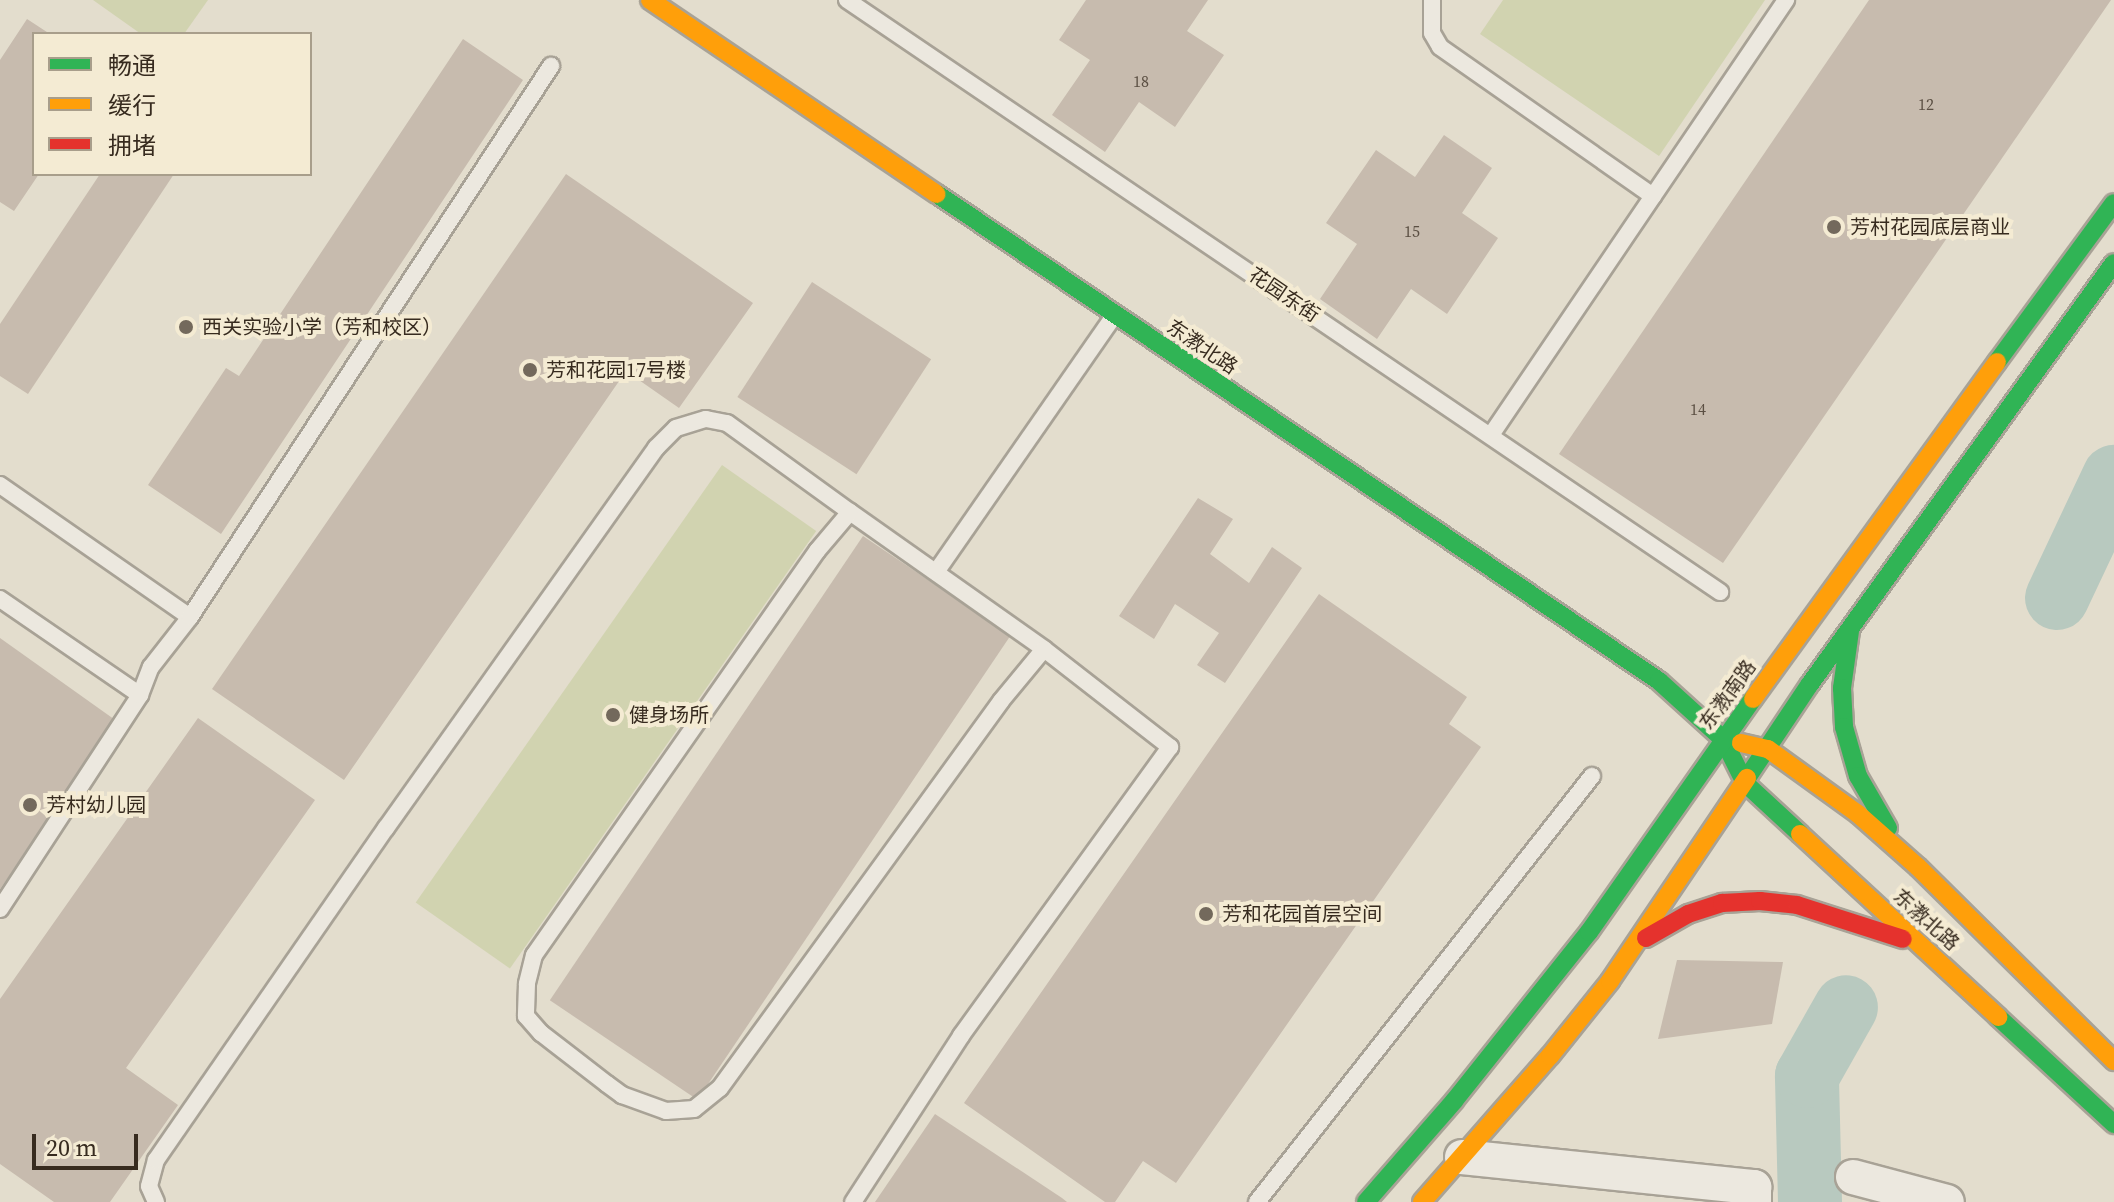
<!DOCTYPE html>
<meta charset="utf-8">
<style>
body{margin:0}
#map{position:relative;width:2114px;height:1202px;overflow:hidden;background:#e3ddcd;font-family:"Source Serif 4","Noto Sans SC",serif}
div>[style]{position:absolute}
.green>*{inset:0;background:#d1d3b0;transform-origin:0 0}
.river>*{height:64px;margin:-32px;padding:0 32px;transform-origin:32px;border-radius:32px;background:#b8c9bf}
.building>*{inset:0;background:#c7bbae;transform-origin:0 0}
.roads{filter:drop-shadow(2px 0 #a8a296) drop-shadow(-2px 0 #a8a296) drop-shadow(0 2px #a8a296) drop-shadow(0 -2px #a8a296)}
.lane>*{height:16px;margin:-8px;padding:0 8px;transform-origin:8px;border-radius:8px;background:#ece8df}
.street>*{height:34px;margin:-17px;padding:0 17px;transform-origin:17px;border-radius:17px;background:#ece8df}
.fast>*{height:18px;margin:-9px;padding:0 9px;transform-origin:9px;border-radius:9px;background:#30b455}
.slow>*{height:18px;margin:-9px;padding:0 9px;transform-origin:9px;border-radius:9px;background:#ff9f0a}
.jam>*{height:18px;margin:-9px;padding:0 9px;transform-origin:9px;border-radius:9px;background:#e5322d}
.dots>*{width:22px;height:22px;translate:-50% -50%;box-sizing:border-box;border:4px solid #f4ebd3;border-radius:50%}
span{translate:-50% -50%;white-space:nowrap;text-align:center;line-height:1.15;-webkit-text-stroke:8px #f4ebd3;paint-order:stroke}
.number-label{font-size:16px;color:#5b4f43}
.number-label span{-webkit-text-stroke-width:0}
.poi-label{font-size:20px;color:#372b1f}
.left{translate:0 -50%;text-align:left}
.street-label{font-size:20px;color:#372b1f}
.legend{position:absolute;left:32px;top:32px;width:280px;height:144px;box-sizing:border-box;background:#f4ebd3;border:2px solid #a89e8b;margin:0;padding:10px 14px;list-style:none;font-size:24px;color:#372b1f}
.legend li{display:flex;align-items:center;gap:16px;height:40px}
.legend b{width:40px;border:2px solid #a89e8b}
.scale{position:absolute;left:32px;top:1134px;width:106px;height:36px;box-sizing:border-box;border:4px solid #372b1f;border-top:0;padding-left:10px;font-size:24px;line-height:28px;white-space:nowrap;color:#372b1f;-webkit-text-stroke:6px #f4ebd3;paint-order:stroke}
</style>
<div id="map">
<div class="green">
<div style="clip-path:polygon(93px 0,208px 0,184px 34px,141px 34px)"></div>
<div style="clip-path:polygon(1503px 0,1765px 0,1659px 156px,1480px 34px)"></div>
<div style="left:722px;top:465px;width:115px;height:534px;rotate:35deg"></div>
</div>
<div class="river">
<div style="left:2057px;top:598px;width:134px;rotate:-64.8deg"></div>
<div style="left:1810px;top:1202px;width:126px;rotate:-91.4deg"></div>
<div style="left:1807px;top:1076px;width:79px;rotate:-60.5deg"></div>
</div>
<div class="building">
<div style="clip-path:polygon(1086px 0,1208px 0,1187px 31px,1224px 55px,1175px 127px,1139px 102px,1105px 152px,1052px 115px,1090px 60px,1059px 40px)"></div>
<div style="clip-path:polygon(1869px 0,2111px 0,1723px 563px,1559px 454px)"></div>
<div style="clip-path:polygon(27px 19px,50px 34px,34px 34px,34px 174px,39px 174px,14px 211px,0 202px,0 60px)"></div>
<div style="clip-path:polygon(463px 39px,523px 80px,221px 534px,148px 485px,226px 368px,239px 376px)"></div>
<div style="clip-path:polygon(1444px 135px,1492px 168px,1462px 213px,1498px 238px,1447px 314px,1411px 289px,1377px 339px,1320px 299px,1357px 244px,1326px 223px,1376px 150px,1415px 177px)"></div>
<div style="clip-path:polygon(100px 174px,174px 174px,28px 394px,0 376px,0 324px)"></div>
<div style="clip-path:polygon(566px 174px,753px 303px,679px 408px,626px 371px,344px 780px,212px 689px)"></div>
<div style="left:812px;top:282px;width:142px;height:137px;rotate:33deg"></div>
<div style="clip-path:polygon(1198px 498px,1233px 519px,1210px 554px,1249px 583px,1272px 547px,1302px 568px,1225px 683px,1197px 665px,1219px 633px,1175px 604px,1154px 639px,1119px 616px)"></div>
<div style="left:863px;top:536px;width:178px;height:560px;rotate:34deg"></div>
<div style="clip-path:polygon(1319px 594px,1467px 697px,1449px 724px,1481px 747px,1176px 1183px,1143px 1161px,1115px 1202px,1105px 1202px,964px 1103px)"></div>
<div style="clip-path:polygon(0 638px,118px 722px,0 889px)"></div>
<div style="clip-path:polygon(198px 718px,315px 800px,126px 1068px,178px 1105px,110px 1202px,54px 1202px,0 1164px,0 999px)"></div>
<div style="clip-path:polygon(1677px 960px,1783px 962px,1772px 1024px,1658px 1039px)"></div>
<div style="clip-path:polygon(935px 1114px,1062px 1198px,1067px 1202px,875px 1202px)"></div>
</div>
<div class="roads">
<div class="lane">
<div style="left:847px;top:0;width:1055px;rotate:34.14deg"></div>
<div style="left:1432px;top:0;width:33px;rotate:90deg"></div>
<div style="left:1432px;top:33px;width:16px;rotate:60deg"></div>
<div style="left:1440px;top:47px;width:260px;rotate:35deg"></div>
<div style="left:1491px;top:435px;width:526px;rotate:-55.86deg"></div>
<div style="left:0;top:485px;width:231px;rotate:34.8deg"></div>
<div style="left:850px;top:512px;width:237px;rotate:35.2deg"></div>
<div style="left:936px;top:572px;width:310px;rotate:-55.2deg"></div>
<div style="left:0;top:599px;width:170px;rotate:34.4deg"></div>
<div style="left:0;top:909px;width:256px;rotate:-56.8deg"></div>
<div style="left:140px;top:695px;width:30px;rotate:-69deg"></div>
<div style="left:151px;top:667px;width:63px;rotate:-52deg"></div>
<div style="left:190px;top:617px;width:659px;rotate:-56.77deg"></div>
<div style="left:156px;top:1202px;width:17px;rotate:-114deg"></div>
<div style="left:149px;top:1186px;width:27px;rotate:-75deg"></div>
<div style="left:156px;top:1160px;width:404px;rotate:-55.3deg"></div>
<div style="left:386px;top:828px;width:466px;rotate:-54.6deg"></div>
<div style="left:656px;top:448px;width:28px;rotate:-45deg"></div>
<div style="left:676px;top:428px;width:31px;rotate:-17deg"></div>
<div style="left:706px;top:419px;width:21px;rotate:11deg"></div>
<div style="left:727px;top:423px;width:152px;rotate:35.9deg"></div>
<div style="left:850px;top:512px;width:51px;rotate:130.2deg"></div>
<div style="left:817px;top:551px;width:493px;rotate:125deg"></div>
<div style="left:534px;top:955px;width:30px;rotate:104deg"></div>
<div style="left:527px;top:984px;width:32px;rotate:92deg"></div>
<div style="left:526px;top:1016px;width:23px;rotate:49deg"></div>
<div style="left:541px;top:1033px;width:83px;rotate:37.7deg"></div>
<div style="left:607px;top:1084px;width:19px;rotate:36deg"></div>
<div style="left:622px;top:1095px;width:47px;rotate:20deg"></div>
<div style="left:666px;top:1111px;width:28px;rotate:-4deg"></div>
<div style="left:694px;top:1109px;width:33px;rotate:-39deg"></div>
<div style="left:720px;top:1088px;width:478px;rotate:-54deg"></div>
<div style="left:1001px;top:701px;width:67px;rotate:-50.4deg"></div>
<div style="left:1044px;top:649px;width:160px;rotate:37.9deg"></div>
<div style="left:1170px;top:747px;width:357px;rotate:125.9deg"></div>
<div style="left:961px;top:1036px;width:198px;rotate:123deg"></div>
<div style="left:1257px;top:1202px;width:542px;rotate:-51.82deg"></div>
</div>
<div class="street">
<div style="left:1462px;top:1157px;width:294px;rotate:5.9deg"></div>
<div style="left:1754px;top:1187px;width:15px;rotate:90deg"></div>
<div style="left:1853px;top:1177px;width:97px;rotate:14.9deg"></div>
</div>
<div class="fast">
<div style="left:937px;top:194px;width:871px;rotate:34deg"></div>
<div style="left:1659px;top:681px;width:86px;rotate:42.2deg"></div>
<div style="left:1723px;top:739px;width:49px;rotate:63.4deg"></div>
<div style="left:1745px;top:783px;width:75px;rotate:42.8deg"></div>
<div style="left:1997px;top:362px;width:197px;rotate:-53.7deg"></div>
<div style="left:1850px;top:631px;width:58px;rotate:98deg"></div>
<div style="left:1842px;top:688px;width:39px;rotate:87deg"></div>
<div style="left:1844px;top:727px;width:51px;rotate:74.1deg"></div>
<div style="left:1858px;top:776px;width:60px;rotate:60deg"></div>
<div style="left:1747px;top:778px;width:113px;rotate:-56.2deg"></div>
<div style="left:1810px;top:684px;width:519px;rotate:-54.17deg"></div>
<div style="left:1998px;top:1017px;width:158px;rotate:42.7deg"></div>
<div style="left:1366px;top:1202px;width:134px;rotate:-48.9deg"></div>
<div style="left:1454px;top:1101px;width:216px;rotate:-51.4deg"></div>
<div style="left:1589px;top:932px;width:285px;rotate:-54.9deg"></div>
</div>
<div class="slow">
<div style="left:650px;top:0;width:346px;rotate:34.1deg"></div>
<div style="left:1753px;top:699px;width:416px;rotate:-54.1deg"></div>
<div style="left:1741px;top:743px;width:28px;rotate:13deg"></div>
<div style="left:1768px;top:749px;width:111px;rotate:35.8deg"></div>
<div style="left:1858px;top:814px;width:80px;rotate:41.5deg"></div>
<div style="left:1918px;top:867px;width:276px;rotate:44.7deg"></div>
<div style="left:1800px;top:834px;width:270px;rotate:42.7deg"></div>
<div style="left:1422px;top:1202px;width:194px;rotate:-48.8deg"></div>
<div style="left:1550px;top:1056px;width:96px;rotate:-51.3deg"></div>
<div style="left:1610px;top:981px;width:245px;rotate:-56deg"></div>
</div>
<div class="jam">
<div style="left:1646px;top:938px;width:48px;rotate:-29.7deg"></div>
<div style="left:1688px;top:914px;width:36px;rotate:-18deg"></div>
<div style="left:1722px;top:903px;width:38px;rotate:-3deg"></div>
<div style="left:1760px;top:901px;width:37px;rotate:6deg"></div>
<div style="left:1797px;top:905px;width:111px;rotate:17.8deg"></div>
</div>
</div>
<div class="dots">
<div style="left:1834px;top:227px;background:#73695c"></div>
<div style="left:186px;top:327px;background:#73695c"></div>
<div style="left:530px;top:370px;background:#73695c"></div>
<div style="left:613px;top:715px;background:#73695c"></div>
<div style="left:30px;top:805px;background:#73695c"></div>
<div style="left:1206px;top:914px;background:#73695c"></div>
</div>
<div class="number-label">
<span style="left:1141px;top:81px">18</span>
<span style="left:1926px;top:104px">12</span>
<span style="left:1412px;top:231px">15</span>
<span style="left:1698px;top:409px">14</span>
</div>
<div class="poi-label">
<span class="left" style="left:1850px;top:227px">芳村花园底层商业</span>
<span class="left" style="left:202px;top:327px">西关实验小学（芳和校区）</span>
<span class="left" style="left:546px;top:370px">芳和花园17号楼</span>
<span class="left" style="left:629px;top:715px">健身场所</span>
<span class="left" style="left:46px;top:805px">芳村幼儿园</span>
<span class="left" style="left:1222px;top:914px">芳和花园首层空间</span>
</div>
<div class="street-label">
<span style="left:1284px;top:295px;rotate:34deg">花园东街</span>
<span style="left:1202px;top:347px;rotate:34deg">东漖北路</span>
<span style="left:1728px;top:695px;rotate:-54deg">东漖南路</span>
<span style="left:1926px;top:920px;rotate:42deg">东漖北路</span>
</div>
<ul class="legend">
<li><b style="height:10px;background:#30b455"></b>畅通</li>
<li><b style="height:10px;background:#ff9f0a"></b>缓行</li>
<li><b style="height:10px;background:#e5322d"></b>拥堵</li>
</ul>
<div class="scale">20 m</div>
</div>
